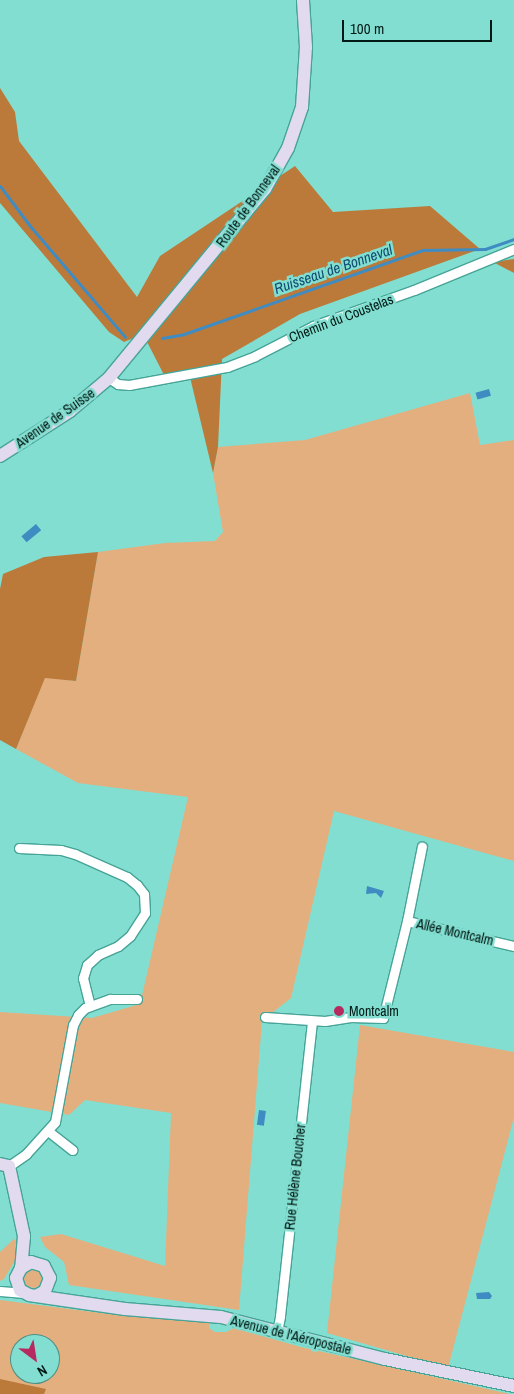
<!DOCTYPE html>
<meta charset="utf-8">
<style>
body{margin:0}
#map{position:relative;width:514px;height:1394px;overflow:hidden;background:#82ded0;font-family:"Archivo Narrow",sans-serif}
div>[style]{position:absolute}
.green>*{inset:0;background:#e4af7f}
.round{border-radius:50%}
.forest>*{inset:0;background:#bb7a3a}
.water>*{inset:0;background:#3f8cc3;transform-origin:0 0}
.stream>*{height:3px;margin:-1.5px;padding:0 1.5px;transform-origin:1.5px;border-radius:1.5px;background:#3f8cc3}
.roads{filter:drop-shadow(1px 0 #46a497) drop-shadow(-1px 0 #46a497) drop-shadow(0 1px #46a497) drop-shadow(0 -1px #46a497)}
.street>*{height:9px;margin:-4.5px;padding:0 4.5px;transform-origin:4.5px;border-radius:4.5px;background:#fff}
.secondary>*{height:12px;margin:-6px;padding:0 6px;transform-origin:6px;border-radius:6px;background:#e2daee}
.dots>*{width:14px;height:14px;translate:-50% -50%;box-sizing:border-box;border:2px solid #82ded0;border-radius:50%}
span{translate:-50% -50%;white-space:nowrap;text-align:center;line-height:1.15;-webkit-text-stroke:5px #82ded0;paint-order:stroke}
.street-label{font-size:14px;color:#001915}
.poi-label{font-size:14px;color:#001915}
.left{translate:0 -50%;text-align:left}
.water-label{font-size:15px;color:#114b71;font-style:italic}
.north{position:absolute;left:10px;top:1334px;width:50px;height:50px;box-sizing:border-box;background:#82ded0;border:1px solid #4e8f85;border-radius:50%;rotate:149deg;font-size:14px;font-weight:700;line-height:20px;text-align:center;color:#001915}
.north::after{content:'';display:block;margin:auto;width:18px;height:22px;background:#b62a60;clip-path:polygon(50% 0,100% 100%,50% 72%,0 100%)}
.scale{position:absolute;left:342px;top:20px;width:150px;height:22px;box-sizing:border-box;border:2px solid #001915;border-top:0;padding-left:6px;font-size:15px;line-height:18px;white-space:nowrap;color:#001915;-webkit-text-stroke:4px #82ded0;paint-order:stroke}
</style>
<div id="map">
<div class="green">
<div style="clip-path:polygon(470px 393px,480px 445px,514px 440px,514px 861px,334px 811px,291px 998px,262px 1021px,239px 1310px,69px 1285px,64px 1262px,45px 1247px,40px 1237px,61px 1234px,165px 1266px,171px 1113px,85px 1100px,69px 1115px,0 1103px,0 1012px,92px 1018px,140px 1004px,188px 797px,78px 783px,16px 749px,45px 677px,76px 681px,98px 552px,165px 543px,215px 541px,223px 532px,213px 473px,218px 447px,305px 440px)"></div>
<div style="clip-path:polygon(360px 1025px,514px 1052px,514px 1117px,448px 1368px,327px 1333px)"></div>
<div style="clip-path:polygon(14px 1239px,18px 1243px,17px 1257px,4px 1279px,0 1281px,0 1252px)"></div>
<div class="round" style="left:24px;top:1270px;width:18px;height:18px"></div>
<div style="clip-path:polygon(evenodd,0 1300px,116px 1315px,209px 1322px,209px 1328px,215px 1332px,226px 1332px,234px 1328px,301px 1347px,510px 1394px,0 1394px,0 1300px,20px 1344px,50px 1344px,50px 1374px,20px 1374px,20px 1344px)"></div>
</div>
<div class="forest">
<div style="clip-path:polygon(0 88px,15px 112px,19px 141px,137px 297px,160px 256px,295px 166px,333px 212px,430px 206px,480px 249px,300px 314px,222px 359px,218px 447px,213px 473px,189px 373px,163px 373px,143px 334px,124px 342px,109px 332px,0 203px)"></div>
<div style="clip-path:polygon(514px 259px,514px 273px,493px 262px)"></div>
<div style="clip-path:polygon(98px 552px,76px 681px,45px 678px,16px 749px,0 740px,0 589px,3px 574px,44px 557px)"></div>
<div style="clip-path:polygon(0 1379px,46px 1389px,44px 1394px,0 1394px)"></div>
</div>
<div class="water">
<div style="left:489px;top:389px;width:7px;height:14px;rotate:74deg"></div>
<div style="left:36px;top:524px;width:8px;height:19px;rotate:50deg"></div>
<div style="clip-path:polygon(367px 886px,384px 891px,381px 898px,376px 893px,366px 894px)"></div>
<div style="left:259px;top:1110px;width:7px;height:15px;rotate:8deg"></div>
<div style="clip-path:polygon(489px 1292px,492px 1296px,490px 1299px,477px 1299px,476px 1293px)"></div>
</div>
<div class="stream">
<div style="left:0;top:186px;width:50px;rotate:53.1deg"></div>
<div style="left:30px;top:226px;width:146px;rotate:49.4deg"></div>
<div style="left:162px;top:338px;width:22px;rotate:-10deg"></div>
<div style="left:184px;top:334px;width:253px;rotate:-19.4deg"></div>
<div style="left:423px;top:250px;width:62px;rotate:-0.9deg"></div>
<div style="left:485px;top:249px;width:31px;rotate:-19deg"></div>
</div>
<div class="roads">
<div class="street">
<div style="left:109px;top:378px;width:11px;rotate:34deg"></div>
<div style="left:118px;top:384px;width:11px;rotate:5deg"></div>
<div style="left:129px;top:385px;width:100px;rotate:-10.4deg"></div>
<div style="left:227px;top:367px;width:30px;rotate:-21deg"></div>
<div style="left:255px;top:356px;width:65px;rotate:-27.3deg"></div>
<div style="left:313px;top:326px;width:107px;rotate:-19.6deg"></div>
<div style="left:414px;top:290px;width:108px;rotate:-22.3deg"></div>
<div style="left:19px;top:848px;width:42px;rotate:2.7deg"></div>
<div style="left:61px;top:850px;width:15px;rotate:16deg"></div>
<div style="left:75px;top:854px;width:57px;rotate:23.9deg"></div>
<div style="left:127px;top:877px;width:13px;rotate:39deg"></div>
<div style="left:137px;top:885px;width:11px;rotate:52deg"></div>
<div style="left:144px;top:894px;width:19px;rotate:87deg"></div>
<div style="left:145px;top:913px;width:27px;rotate:123deg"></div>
<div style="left:130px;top:936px;width:16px;rotate:140deg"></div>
<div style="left:118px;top:946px;width:22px;rotate:156deg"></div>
<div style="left:98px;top:955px;width:15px;rotate:138deg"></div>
<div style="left:87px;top:965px;width:14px;rotate:107deg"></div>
<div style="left:83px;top:978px;width:29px;rotate:76deg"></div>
<div style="left:407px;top:921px;width:76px;rotate:-78.7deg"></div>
<div style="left:265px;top:1017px;width:60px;rotate:3.8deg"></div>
<div style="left:325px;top:1021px;width:26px;rotate:-9deg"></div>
<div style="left:351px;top:1017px;width:32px;rotate:2deg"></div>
<div style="left:383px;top:1018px;width:100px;rotate:-76.1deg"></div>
<div style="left:407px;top:921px;width:110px;rotate:13.2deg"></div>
<div style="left:48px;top:1131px;width:31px;rotate:38deg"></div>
<div style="left:9px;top:1166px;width:21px;rotate:-35deg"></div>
<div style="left:26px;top:1154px;width:43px;rotate:-47.8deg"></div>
<div style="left:55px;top:1122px;width:99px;rotate:-79.5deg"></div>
<div style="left:73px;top:1025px;width:11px;rotate:-63deg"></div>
<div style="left:78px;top:1015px;width:10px;rotate:-45deg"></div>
<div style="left:85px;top:1008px;width:27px;rotate:-20deg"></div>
<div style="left:110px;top:999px;width:27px"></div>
<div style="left:0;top:1291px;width:24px;rotate:5deg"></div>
<div style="left:277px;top:1332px;width:16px;rotate:-79deg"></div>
<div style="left:280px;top:1316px;width:297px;rotate:-83.8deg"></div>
</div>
<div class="secondary">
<div style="left:0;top:456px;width:83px;rotate:-32.7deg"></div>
<div style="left:70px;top:411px;width:51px;rotate:-40.2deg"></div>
<div style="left:109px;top:378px;width:245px;rotate:-50.5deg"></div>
<div style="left:265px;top:189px;width:47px;rotate:-60.7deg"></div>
<div style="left:288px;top:148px;width:43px;rotate:-71.1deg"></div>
<div style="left:302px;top:107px;width:60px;rotate:-86.2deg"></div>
<div style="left:306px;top:47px;width:47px;rotate:-93.7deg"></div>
<div style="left:0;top:1164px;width:9px;rotate:13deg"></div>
<div style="left:9px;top:1166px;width:72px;rotate:77.9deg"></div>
<div style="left:24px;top:1236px;width:32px;rotate:95deg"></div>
<div style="left:36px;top:1296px;width:10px;rotate:-29deg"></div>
<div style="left:45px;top:1291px;width:14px;rotate:-69deg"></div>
<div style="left:50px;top:1278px;width:13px;rotate:-117deg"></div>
<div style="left:44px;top:1266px;width:14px;rotate:-163deg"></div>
<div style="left:31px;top:1262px;width:12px;rotate:149deg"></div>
<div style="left:21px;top:1268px;width:11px;rotate:117deg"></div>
<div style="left:16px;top:1278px;width:13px;rotate:72deg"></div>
<div style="left:20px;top:1290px;width:10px;rotate:29deg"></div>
<div style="left:29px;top:1295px;width:97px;rotate:8.3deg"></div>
<div style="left:125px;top:1309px;width:96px;rotate:4.8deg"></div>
<div style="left:221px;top:1317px;width:169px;rotate:14.4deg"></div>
<div style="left:385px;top:1359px;width:132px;rotate:11.8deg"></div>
</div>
</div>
<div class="dots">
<div style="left:339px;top:1011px;background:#b62a60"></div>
</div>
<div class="street-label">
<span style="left:248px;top:206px;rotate:-54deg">Route de Bonneval</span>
<span style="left:341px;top:318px;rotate:-21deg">Chemin du Coustelas</span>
<span style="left:55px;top:418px;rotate:-35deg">Avenue de Suisse</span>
<span style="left:455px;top:932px;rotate:13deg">Allée Montcalm</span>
<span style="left:295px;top:1177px;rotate:-84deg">Rue Hélène Boucher</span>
<span style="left:291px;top:1335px;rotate:14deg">Avenue de l'Aéropostale</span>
</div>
<div class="poi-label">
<span class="left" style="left:349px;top:1011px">Montcalm</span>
</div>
<div class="water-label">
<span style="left:333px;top:269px;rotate:-19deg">Ruisseau de Bonneval</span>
</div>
<div class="north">N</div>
<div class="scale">100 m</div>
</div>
